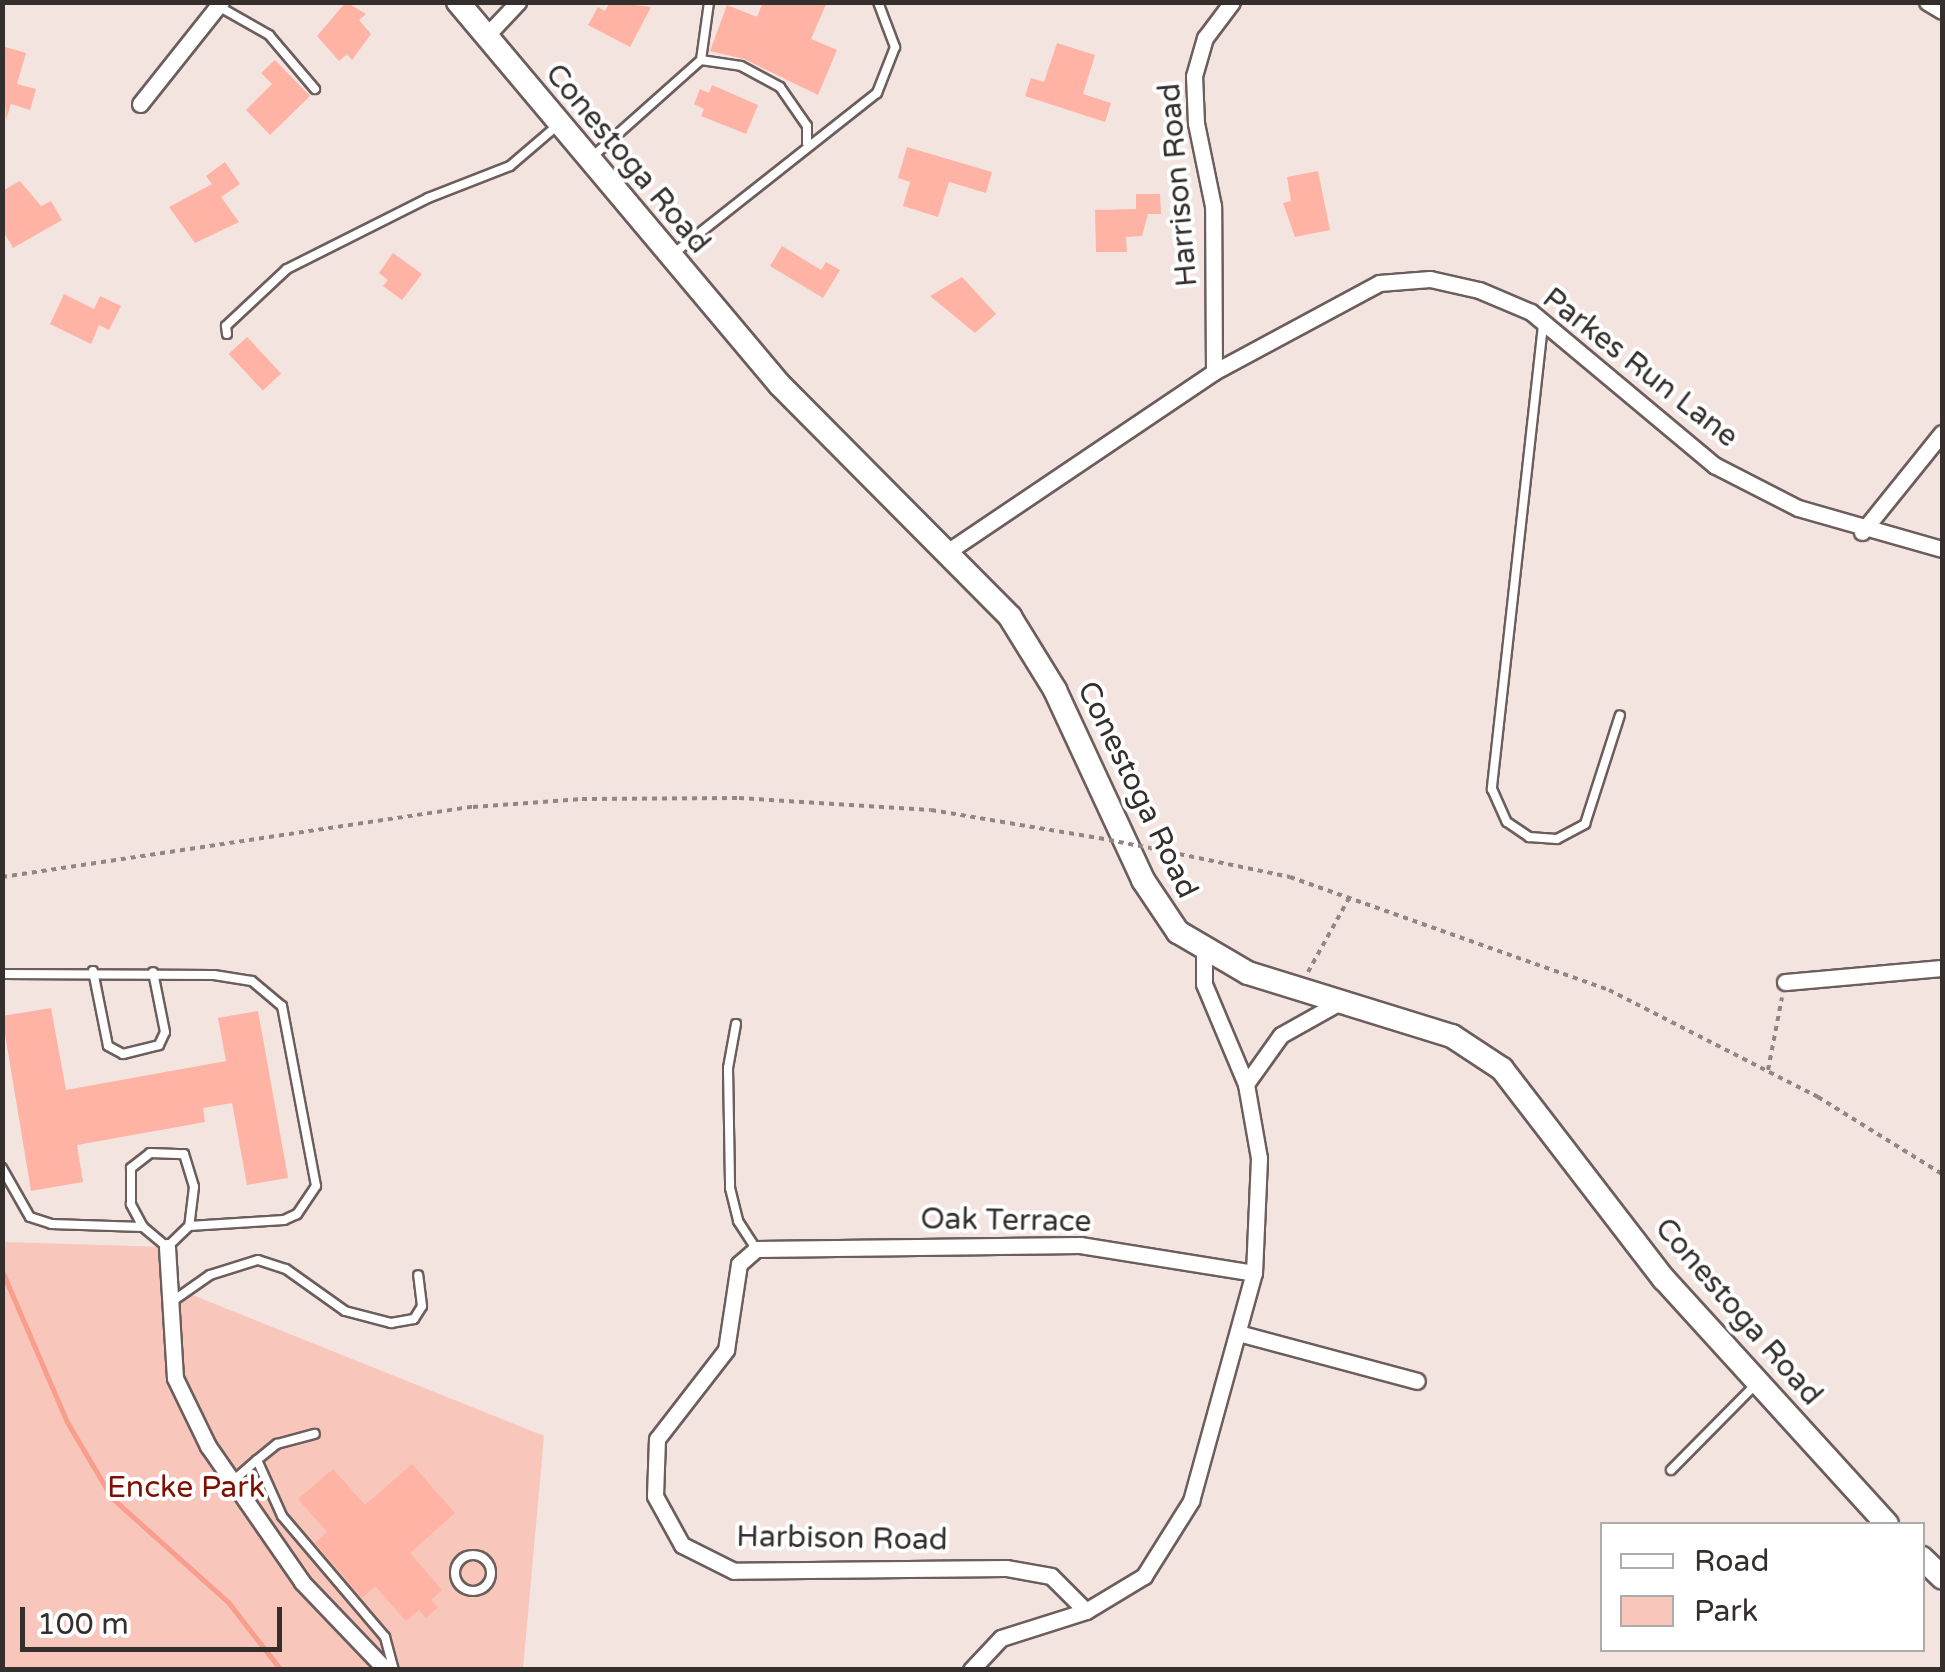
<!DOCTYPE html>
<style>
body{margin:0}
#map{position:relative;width:1945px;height:1672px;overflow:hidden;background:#f3e4e0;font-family:"Varela Round",sans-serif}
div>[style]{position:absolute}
.green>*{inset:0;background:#f9c6bb}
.stream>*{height:5px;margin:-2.5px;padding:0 2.5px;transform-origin:2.5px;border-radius:2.5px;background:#f99d8c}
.building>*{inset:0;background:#feb3a4;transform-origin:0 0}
.path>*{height:4px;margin-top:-2px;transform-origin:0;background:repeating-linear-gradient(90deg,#918684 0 5px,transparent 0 10px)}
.roads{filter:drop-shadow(2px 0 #6b5e5c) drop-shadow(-2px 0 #6b5e5c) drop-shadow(0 2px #6b5e5c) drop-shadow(0 -2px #6b5e5c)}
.service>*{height:8px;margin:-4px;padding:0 4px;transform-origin:4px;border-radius:4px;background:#fff}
.service>.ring{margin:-4px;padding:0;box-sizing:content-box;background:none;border:8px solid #fff;border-radius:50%}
.minor>*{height:15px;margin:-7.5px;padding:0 7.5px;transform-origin:7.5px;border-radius:7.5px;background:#fff}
.secondary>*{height:22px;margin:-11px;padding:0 11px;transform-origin:11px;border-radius:11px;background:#fff}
.path-bridge>*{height:4px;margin-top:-2px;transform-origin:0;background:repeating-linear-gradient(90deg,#918684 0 5px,transparent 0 10px)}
span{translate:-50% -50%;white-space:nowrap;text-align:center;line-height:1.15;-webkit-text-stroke:8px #fff;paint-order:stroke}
.street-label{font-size:30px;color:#342e2d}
.park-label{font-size:30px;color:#7c1001}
.frame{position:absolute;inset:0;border:5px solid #342e2d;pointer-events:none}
.legend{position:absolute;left:1600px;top:1522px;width:325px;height:130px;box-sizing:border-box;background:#fff;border:2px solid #aeabab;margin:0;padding:12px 18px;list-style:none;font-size:30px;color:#342e2d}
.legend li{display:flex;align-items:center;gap:20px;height:50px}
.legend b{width:50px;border:2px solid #aeabab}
.scale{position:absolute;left:20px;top:1607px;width:262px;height:45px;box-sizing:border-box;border:5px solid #342e2d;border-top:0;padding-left:12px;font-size:30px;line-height:35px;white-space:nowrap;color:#342e2d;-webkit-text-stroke:8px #fff;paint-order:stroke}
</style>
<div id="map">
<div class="green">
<div style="clip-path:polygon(3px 1242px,167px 1247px,170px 1286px,544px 1436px,523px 1669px,3px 1670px)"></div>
</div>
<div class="stream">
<div style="left:2px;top:1271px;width:164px;rotate:66.7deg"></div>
<div style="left:67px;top:1422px;width:88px;rotate:59.4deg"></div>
<div style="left:112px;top:1498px;width:156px;rotate:41.9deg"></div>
<div style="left:228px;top:1602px;width:86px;rotate:52.1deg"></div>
</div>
<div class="building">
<div style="clip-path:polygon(346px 2px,366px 14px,359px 20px,371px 34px,352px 60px,347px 54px,339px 61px,317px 36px)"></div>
<div style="clip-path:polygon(610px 2px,651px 7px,630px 47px,588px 25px,598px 7px,605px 11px)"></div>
<div style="clip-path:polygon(763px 2px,827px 2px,811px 39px,837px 50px,818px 95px,744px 59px,710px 51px,727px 5px,757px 17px)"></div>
<div style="clip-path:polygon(1057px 43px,1095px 55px,1083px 94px,1111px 103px,1105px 122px,1025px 96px,1031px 78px,1044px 82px)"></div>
<div style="clip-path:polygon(2px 46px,26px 53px,17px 84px,36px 89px,30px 110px,11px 104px,6px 120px)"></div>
<div style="clip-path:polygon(275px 60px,310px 96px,270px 135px,246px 110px,272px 84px,261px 73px)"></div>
<div style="clip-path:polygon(712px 85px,758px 105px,746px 134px,701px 116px,704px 109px,694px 104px,700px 89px,709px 93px)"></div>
<div style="clip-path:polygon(907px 147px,992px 172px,986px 193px,949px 182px,938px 217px,903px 206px,910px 182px,898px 178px)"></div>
<div style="clip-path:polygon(225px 162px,240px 184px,221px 197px,239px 222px,195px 243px,169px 207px,212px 184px,206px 176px)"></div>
<div style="clip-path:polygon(1318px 171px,1330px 230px,1295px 237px,1283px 203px,1291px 201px,1287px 177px)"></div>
<div style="clip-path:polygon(20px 181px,41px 206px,51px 201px,62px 220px,13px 248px,2px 229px,2px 191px)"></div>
<div style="clip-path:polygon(1136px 194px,1160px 194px,1161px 214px,1148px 214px,1142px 236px,1126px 237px,1127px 252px,1096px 252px,1095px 210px,1136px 209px)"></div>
<div style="clip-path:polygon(782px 246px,821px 270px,826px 262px,840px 270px,823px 298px,770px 266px)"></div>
<div style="clip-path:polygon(393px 253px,422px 274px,402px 300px,383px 286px,388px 280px,379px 273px)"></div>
<div style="clip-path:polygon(962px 277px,996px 314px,975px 333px,930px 296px)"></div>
<div style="clip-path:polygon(64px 294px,94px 309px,100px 296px,121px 306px,109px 330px,99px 325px,91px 344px,50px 324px)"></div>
<div style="left:247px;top:337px;width:50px;height:25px;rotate:47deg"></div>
<div style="clip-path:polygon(51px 1008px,66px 1090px,226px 1061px,218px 1018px,258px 1011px,288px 1178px,247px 1185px,232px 1103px,203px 1108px,205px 1122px,77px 1145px,83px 1182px,31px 1191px,2px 1016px)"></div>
<div style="clip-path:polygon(412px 1464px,455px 1513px,410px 1553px,442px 1590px,431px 1600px,438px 1607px,426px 1618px,419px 1610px,406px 1621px,375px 1586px,362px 1598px,315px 1543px,327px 1532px,298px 1499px,333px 1469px,365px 1505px)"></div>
</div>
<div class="path">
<div style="left:1150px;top:848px;width:143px;rotate:11.7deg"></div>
<div style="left:1290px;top:877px;width:338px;rotate:19.5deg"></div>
<div style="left:1609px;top:990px;width:235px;rotate:27.1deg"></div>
<div style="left:1818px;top:1097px;width:146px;rotate:31.8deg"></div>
<div style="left:2px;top:877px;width:476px;rotate:-8.5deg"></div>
<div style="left:473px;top:807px;width:109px;rotate:-4.2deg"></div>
<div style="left:582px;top:799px;width:157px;rotate:-0.4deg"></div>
<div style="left:739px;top:798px;width:192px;rotate:3.6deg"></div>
<div style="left:931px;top:810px;width:170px;rotate:9.5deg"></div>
<div style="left:1308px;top:972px;width:85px;rotate:-61deg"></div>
<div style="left:1768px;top:1070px;width:74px;rotate:-79.1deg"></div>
</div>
<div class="roads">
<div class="service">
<div style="left:218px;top:6px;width:59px;rotate:29.6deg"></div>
<div style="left:269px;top:35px;width:71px;rotate:49.6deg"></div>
<div style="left:701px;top:60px;width:40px;rotate:8.5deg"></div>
<div style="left:741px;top:66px;width:44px;rotate:28.3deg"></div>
<div style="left:780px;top:87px;width:47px;rotate:55.3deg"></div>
<div style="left:807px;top:126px;width:17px;rotate:90deg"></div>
<div style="left:592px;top:157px;width:146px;rotate:-41.7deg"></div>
<div style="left:701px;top:60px;width:59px;rotate:-82.1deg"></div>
<div style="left:673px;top:254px;width:260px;rotate:-38.3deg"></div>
<div style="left:877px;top:93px;width:49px;rotate:-68.6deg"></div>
<div style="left:895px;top:47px;width:48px;rotate:-110.7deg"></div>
<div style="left:1543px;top:325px;width:467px;rotate:96.3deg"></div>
<div style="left:1492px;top:789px;width:36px;rotate:66deg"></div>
<div style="left:1507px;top:822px;width:27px;rotate:34deg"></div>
<div style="left:1529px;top:837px;width:28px;rotate:4deg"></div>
<div style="left:1557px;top:839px;width:32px;rotate:-28deg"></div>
<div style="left:1585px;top:824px;width:114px;rotate:-72.2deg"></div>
<div style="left:227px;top:334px;width:8px;rotate:-97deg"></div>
<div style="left:226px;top:326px;width:83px;rotate:-43.1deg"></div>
<div style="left:287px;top:269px;width:158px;rotate:-26.7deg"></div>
<div style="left:428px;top:198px;width:88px;rotate:-21.3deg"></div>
<div style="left:510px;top:166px;width:65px;rotate:-40.6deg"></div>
<div style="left:93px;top:971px;width:76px;rotate:78.7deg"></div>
<div style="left:108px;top:1046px;width:17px;rotate:28deg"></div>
<div style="left:123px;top:1054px;width:37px;rotate:-14deg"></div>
<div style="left:159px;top:1045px;width:14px;rotate:-65deg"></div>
<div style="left:165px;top:1032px;width:61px;rotate:-101.3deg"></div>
<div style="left:2px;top:974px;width:212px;rotate:0.3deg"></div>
<div style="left:214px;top:975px;width:38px;rotate:9deg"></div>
<div style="left:252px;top:981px;width:39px;rotate:40deg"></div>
<div style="left:282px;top:1006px;width:183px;rotate:79.3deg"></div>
<div style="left:316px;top:1186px;width:34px;rotate:124deg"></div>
<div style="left:297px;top:1214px;width:14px;rotate:155deg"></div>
<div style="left:284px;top:1220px;width:95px;rotate:176.4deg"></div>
<div style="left:736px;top:1024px;width:45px;rotate:100.3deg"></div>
<div style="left:728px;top:1068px;width:120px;rotate:89deg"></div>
<div style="left:730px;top:1188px;width:34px;rotate:76deg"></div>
<div style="left:738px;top:1221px;width:33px;rotate:57deg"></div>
<div style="left:150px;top:1153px;width:34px;rotate:2deg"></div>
<div style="left:184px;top:1154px;width:34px;rotate:73deg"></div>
<div style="left:194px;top:1187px;width:39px;rotate:97deg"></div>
<div style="left:189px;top:1226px;width:30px;rotate:136deg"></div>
<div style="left:167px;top:1247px;width:31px;rotate:-140deg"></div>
<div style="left:143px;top:1227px;width:26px;rotate:-118deg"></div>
<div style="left:131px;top:1204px;width:36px;rotate:-90deg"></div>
<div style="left:131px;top:1168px;width:24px;rotate:-38deg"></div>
<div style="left:2px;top:1168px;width:56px;rotate:60.3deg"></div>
<div style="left:30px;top:1217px;width:22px;rotate:18deg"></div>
<div style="left:51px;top:1224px;width:92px;rotate:1.9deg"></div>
<div style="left:170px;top:1303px;width:49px;rotate:-35deg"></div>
<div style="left:210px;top:1275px;width:50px;rotate:-17.4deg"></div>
<div style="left:258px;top:1260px;width:29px;rotate:18deg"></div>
<div style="left:286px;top:1269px;width:72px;rotate:35.4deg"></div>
<div style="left:345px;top:1311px;width:48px;rotate:14.6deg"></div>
<div style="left:391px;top:1323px;width:23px;rotate:-10deg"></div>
<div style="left:414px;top:1319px;width:15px;rotate:-58deg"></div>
<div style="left:422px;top:1306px;width:31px;rotate:-97deg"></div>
<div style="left:257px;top:1460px;width:26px;rotate:-39deg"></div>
<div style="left:277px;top:1444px;width:39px;rotate:-15deg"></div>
<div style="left:1671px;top:1470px;width:118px;rotate:-45.3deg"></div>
<div style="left:234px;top:1480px;width:30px;rotate:-41deg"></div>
<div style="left:257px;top:1460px;width:61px;rotate:65.9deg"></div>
<div style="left:282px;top:1516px;width:159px;rotate:49.6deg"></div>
<div style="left:385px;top:1637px;width:34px;rotate:75deg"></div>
<div class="ring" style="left:455px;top:1555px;width:28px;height:28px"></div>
</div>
<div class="minor">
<div style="left:1927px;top:2px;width:17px;rotate:31deg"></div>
<div style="left:486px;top:36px;width:47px;rotate:-46.7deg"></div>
<div style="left:140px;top:104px;width:130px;rotate:-51.5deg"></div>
<div style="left:1214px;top:372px;width:166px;rotate:-90.3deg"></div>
<div style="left:1213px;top:206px;width:85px;rotate:-101.6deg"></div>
<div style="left:1196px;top:123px;width:47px;rotate:-92.4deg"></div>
<div style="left:1194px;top:76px;width:40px;rotate:-74deg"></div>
<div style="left:1205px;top:38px;width:45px;rotate:-53.1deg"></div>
<div style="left:1862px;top:532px;width:127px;rotate:-51.1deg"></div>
<div style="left:950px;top:550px;width:318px;rotate:-34deg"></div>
<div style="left:1214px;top:372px;width:187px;rotate:-28.3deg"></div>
<div style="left:1379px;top:283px;width:51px;rotate:-4.5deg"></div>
<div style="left:1430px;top:279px;width:50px;rotate:12.7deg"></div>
<div style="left:1479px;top:290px;width:56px;rotate:22.9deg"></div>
<div style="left:1531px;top:312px;width:239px;rotate:39.9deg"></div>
<div style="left:1714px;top:465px;width:94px;rotate:27.1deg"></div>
<div style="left:1798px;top:508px;width:150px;rotate:15.9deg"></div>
<div style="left:1785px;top:982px;width:158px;rotate:-5.1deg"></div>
<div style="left:1246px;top:1084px;width:60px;rotate:-54.5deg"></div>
<div style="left:1281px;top:1035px;width:65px;rotate:-29.3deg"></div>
<div style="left:167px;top:1247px;width:131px;rotate:86.5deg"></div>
<div style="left:175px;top:1378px;width:76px;rotate:64.1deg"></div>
<div style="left:208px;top:1446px;width:165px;rotate:55.3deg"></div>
<div style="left:302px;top:1582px;width:122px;rotate:46.3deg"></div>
<div style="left:1238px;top:1333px;width:185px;rotate:15deg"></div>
<div style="left:1086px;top:1611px;width:49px;rotate:-135deg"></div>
<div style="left:1051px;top:1576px;width:46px;rotate:-169.9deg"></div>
<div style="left:1006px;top:1568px;width:272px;rotate:179.4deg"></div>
<div style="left:734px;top:1571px;width:58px;rotate:-153.4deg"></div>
<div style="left:682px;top:1545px;width:56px;rotate:-118.9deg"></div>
<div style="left:655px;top:1496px;width:57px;rotate:-88deg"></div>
<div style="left:657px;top:1439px;width:113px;rotate:-52.2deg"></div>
<div style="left:726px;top:1350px;width:87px;rotate:-81.4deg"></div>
<div style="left:739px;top:1264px;width:23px;rotate:-41deg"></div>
<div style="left:756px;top:1249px;width:324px;rotate:-0.7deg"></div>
<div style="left:1080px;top:1245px;width:176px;rotate:9.1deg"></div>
<div style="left:971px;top:1670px;width:44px;rotate:-46.8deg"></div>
<div style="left:1001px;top:1638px;width:89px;rotate:-17.6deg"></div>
<div style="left:1086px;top:1611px;width:68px;rotate:-31.1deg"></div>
<div style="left:1144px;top:1576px;width:89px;rotate:-57.9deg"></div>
<div style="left:1191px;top:1501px;width:237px;rotate:-74.6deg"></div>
<div style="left:1254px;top:1273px;width:115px;rotate:-87.5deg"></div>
<div style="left:1259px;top:1158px;width:75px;rotate:-100deg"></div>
<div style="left:1246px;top:1084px;width:108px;rotate:-112.8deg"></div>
<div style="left:1204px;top:984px;width:32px;rotate:-90deg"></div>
</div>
<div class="secondary">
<div style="left:458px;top:2px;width:500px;rotate:49.95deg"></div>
<div style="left:780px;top:385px;width:327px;rotate:45.2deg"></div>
<div style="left:1010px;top:617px;width:86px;rotate:58.3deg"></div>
<div style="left:1055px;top:690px;width:209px;rotate:65.1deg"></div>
<div style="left:1143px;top:880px;width:63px;rotate:56.1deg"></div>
<div style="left:1178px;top:932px;width:81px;rotate:30.4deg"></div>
<div style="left:1248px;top:973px;width:214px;rotate:17.2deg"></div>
<div style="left:1452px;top:1036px;width:60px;rotate:33.4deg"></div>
<div style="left:1502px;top:1069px;width:265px;rotate:52.4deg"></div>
<div style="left:1664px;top:1279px;width:331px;rotate:47.7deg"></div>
<div style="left:1922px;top:1558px;width:28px;rotate:44deg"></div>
</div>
</div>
<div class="path-bridge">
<div style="left:1099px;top:838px;width:52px;rotate:11.1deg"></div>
</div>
<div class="street-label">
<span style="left:627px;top:159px;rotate:50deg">Conestoga Road</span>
<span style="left:1179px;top:185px;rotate:-95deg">Harrison Road</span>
<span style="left:1640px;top:368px;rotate:38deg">Parkes Run Lane</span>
<span style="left:1137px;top:790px;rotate:64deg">Conestoga Road</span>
<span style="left:1006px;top:1221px;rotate:1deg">Oak Terrace</span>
<span style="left:1738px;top:1312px;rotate:49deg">Conestoga Road</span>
<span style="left:842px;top:1539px;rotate:1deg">Harbison Road</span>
</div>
<div class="park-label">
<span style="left:186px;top:1488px">Encke Park</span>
</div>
<div class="frame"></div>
<ul class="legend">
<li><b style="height:12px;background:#fff"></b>Road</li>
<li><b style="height:28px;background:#f9c6bb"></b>Park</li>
</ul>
<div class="scale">100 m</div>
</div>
